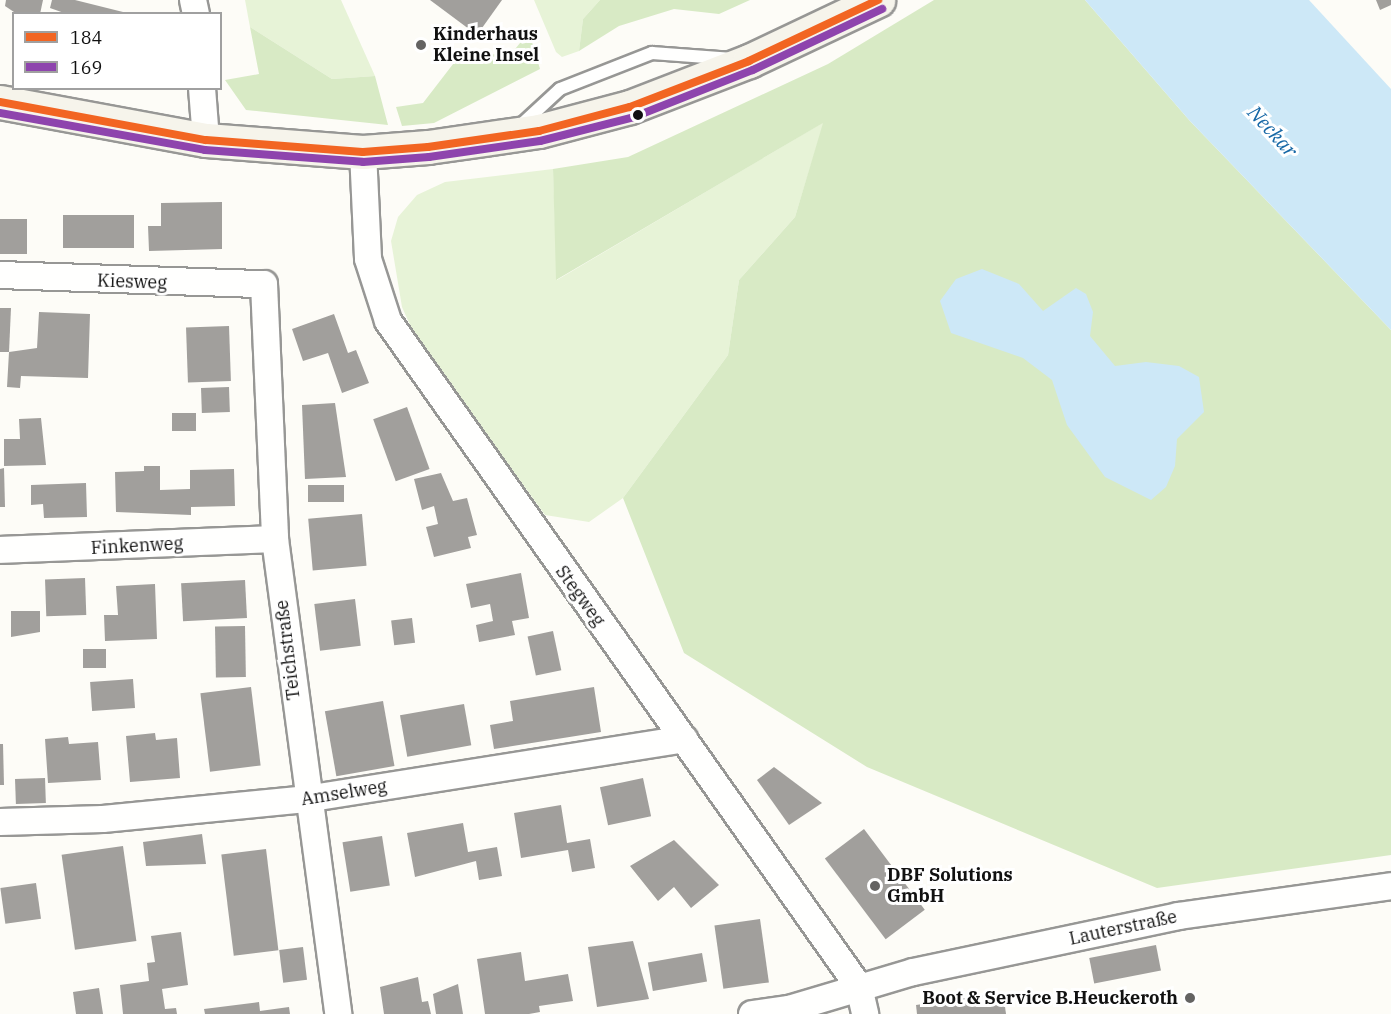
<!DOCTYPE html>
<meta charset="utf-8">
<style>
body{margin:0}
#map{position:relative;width:1391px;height:1014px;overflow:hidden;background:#fdfcf7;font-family:"IBM Plex Serif",serif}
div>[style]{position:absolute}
.green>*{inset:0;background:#e7f3d7}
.forest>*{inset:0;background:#d8eac5}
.water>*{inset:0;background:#cde8f7}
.building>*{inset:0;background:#a19f9c;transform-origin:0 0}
.roads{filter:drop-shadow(2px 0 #979795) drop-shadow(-2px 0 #979795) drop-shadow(0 2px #979795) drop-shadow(0 -2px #979795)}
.lane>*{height:12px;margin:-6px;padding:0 6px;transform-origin:6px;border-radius:6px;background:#fffffe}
.street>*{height:26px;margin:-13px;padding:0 13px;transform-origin:13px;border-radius:13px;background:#fffffe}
.secondary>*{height:33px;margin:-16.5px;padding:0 16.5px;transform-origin:16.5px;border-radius:16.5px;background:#f6f4eb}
.bus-1>*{height:8px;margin:-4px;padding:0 4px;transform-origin:4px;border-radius:4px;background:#f26522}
.bus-2>*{height:8px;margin:-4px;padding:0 4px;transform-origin:4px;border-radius:4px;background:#8e44ad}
.dots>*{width:16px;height:16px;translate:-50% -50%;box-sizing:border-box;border:3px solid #fff;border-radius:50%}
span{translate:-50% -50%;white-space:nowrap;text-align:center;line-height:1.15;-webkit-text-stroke:6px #fff;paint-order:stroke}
.poi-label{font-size:18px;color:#111;font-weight:700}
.left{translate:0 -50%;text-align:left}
.right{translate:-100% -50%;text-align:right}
.street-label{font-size:18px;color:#111}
.water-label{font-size:20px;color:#1768a6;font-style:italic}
.legend{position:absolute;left:12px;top:12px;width:210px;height:78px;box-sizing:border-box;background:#fff;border:2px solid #a0a0a0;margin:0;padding:8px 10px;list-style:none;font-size:18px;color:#111}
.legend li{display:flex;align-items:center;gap:12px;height:30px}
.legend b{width:30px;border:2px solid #a0a0a0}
</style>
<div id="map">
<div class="green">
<div style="clip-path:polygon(245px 0,341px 0,375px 76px,332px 79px,250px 27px)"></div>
<div style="clip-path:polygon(534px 0,600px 0,583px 19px,579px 51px,562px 57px,556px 52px)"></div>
<div style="clip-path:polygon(824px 122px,795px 217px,739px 280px,728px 355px,623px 498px,589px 522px,545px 515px,414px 334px,402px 307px,391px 241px,398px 217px,417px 195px,445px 182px,553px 169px,557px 280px)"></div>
</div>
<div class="forest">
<div style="clip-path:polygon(600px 0,750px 0,719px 14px,674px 9px,619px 26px,579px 51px,583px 19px)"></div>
<div style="clip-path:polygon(934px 0,1085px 0,1190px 121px,1391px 330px,1391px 855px,1157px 888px,867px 767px,684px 653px,623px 498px,728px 355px,739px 280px,795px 217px,823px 123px,556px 280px,553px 169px,628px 157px,828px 64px)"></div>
<div style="clip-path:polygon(250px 27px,332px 79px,375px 76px,388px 125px,246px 110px,225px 80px,259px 74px)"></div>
<div style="clip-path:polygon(529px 32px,540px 69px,434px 123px,402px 126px,396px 107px,423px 103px,460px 55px,511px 54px)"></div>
</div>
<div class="water">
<div style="clip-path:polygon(1085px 0,1309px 0,1391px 89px,1391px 330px,1190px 121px)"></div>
<div style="clip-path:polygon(982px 269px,1019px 284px,1043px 311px,1076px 288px,1086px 294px,1093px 312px,1090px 336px,1115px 366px,1146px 362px,1179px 366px,1199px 377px,1204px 412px,1177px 439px,1175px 466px,1166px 487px,1151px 500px,1105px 477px,1067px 425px,1052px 380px,1023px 358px,951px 333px,940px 301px,956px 279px)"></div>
</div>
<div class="building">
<div style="clip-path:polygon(6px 0,43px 0,40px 14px,17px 14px,5px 6px)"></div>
<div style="clip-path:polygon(52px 0,75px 0,131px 14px,67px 14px,50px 8px)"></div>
<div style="clip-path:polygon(430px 0,502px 0,477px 35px)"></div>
<div style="clip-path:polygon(1376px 0,1391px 0,1391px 5px,1380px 10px)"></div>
<div style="clip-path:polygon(222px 202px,222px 249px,149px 251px,148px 226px,161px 226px,161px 203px)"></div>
<div style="left:63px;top:215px;width:71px;height:33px"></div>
<div style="left:0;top:219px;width:27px;height:35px"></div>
<div style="clip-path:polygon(0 308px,11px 308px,9px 352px,0 352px)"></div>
<div style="clip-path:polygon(39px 312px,90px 314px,88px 378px,21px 376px,20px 388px,7px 387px,9px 352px,37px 348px)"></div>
<div style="clip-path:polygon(334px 314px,348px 353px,356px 350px,369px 383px,342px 393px,328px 353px,303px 361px,292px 329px)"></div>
<div style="left:229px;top:326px;width:55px;height:43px;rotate:88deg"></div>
<div style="left:229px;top:387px;width:25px;height:28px;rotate:88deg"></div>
<div style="clip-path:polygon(335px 403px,346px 477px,305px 479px,302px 405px)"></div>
<div style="left:407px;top:407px;width:66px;height:36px;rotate:70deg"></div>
<div style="left:172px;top:413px;width:24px;height:18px"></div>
<div style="clip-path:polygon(41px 418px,46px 465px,4px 466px,4px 439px,20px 439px,19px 419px)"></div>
<div style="clip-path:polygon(144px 466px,160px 466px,160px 490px,190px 489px,190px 470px,234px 469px,235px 506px,191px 507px,191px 515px,116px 512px,115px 472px,144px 471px)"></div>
<div style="clip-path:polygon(4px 468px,5px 507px,0 507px,0 469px)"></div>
<div style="clip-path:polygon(441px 473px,453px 501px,467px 498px,477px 535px,468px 537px,471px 548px,434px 557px,426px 527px,438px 524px,434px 506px,422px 510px,414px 479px)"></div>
<div style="clip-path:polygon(86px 483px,87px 517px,44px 518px,43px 504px,31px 505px,31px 485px)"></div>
<div style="left:344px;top:485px;width:17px;height:36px;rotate:90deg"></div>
<div style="left:362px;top:514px;width:52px;height:54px;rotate:85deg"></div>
<div style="clip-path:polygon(521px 573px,529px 618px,512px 621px,515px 635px,479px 642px,476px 625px,493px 621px,490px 604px,471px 608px,466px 584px)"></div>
<div style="left:85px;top:578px;width:37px;height:40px;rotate:88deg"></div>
<div style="left:245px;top:580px;width:38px;height:64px;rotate:87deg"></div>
<div style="clip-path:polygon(155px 584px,157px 639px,105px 641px,104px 615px,118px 615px,116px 586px)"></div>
<div style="left:355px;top:599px;width:47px;height:41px;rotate:83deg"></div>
<div style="clip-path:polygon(11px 611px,40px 611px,40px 632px,11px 637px)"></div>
<div style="left:412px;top:618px;width:25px;height:21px;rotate:83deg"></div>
<div style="left:245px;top:626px;width:51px;height:30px;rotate:89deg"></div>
<div style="left:553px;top:631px;width:40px;height:26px;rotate:78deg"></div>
<div style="left:106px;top:649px;width:19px;height:23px;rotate:90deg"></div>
<div style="left:133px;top:679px;width:29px;height:43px;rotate:86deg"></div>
<div style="left:251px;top:687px;width:79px;height:51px;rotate:83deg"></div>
<div style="clip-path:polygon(594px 687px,601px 732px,494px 749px,490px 725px,513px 721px,510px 701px)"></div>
<div style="left:383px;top:701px;width:66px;height:59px;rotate:80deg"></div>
<div style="left:464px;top:704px;width:42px;height:65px;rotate:80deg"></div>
<div style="clip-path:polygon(155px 733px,156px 740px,177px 738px,180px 778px,130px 782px,126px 736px)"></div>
<div style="clip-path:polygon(68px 737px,69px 744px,98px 742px,101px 780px,48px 783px,45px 739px)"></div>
<div style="clip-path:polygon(0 744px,3px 744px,4px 785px,0 785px)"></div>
<div style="clip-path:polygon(774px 767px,822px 803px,789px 825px,757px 780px)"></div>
<div style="left:45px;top:778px;width:25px;height:30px;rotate:88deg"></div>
<div style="left:643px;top:778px;width:39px;height:44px;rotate:78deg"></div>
<div style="clip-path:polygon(561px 805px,567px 843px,590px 839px,595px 868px,572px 872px,568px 850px,521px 858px,514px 813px)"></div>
<div style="clip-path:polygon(463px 823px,468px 852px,497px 847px,502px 876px,479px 880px,476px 861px,415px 877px,407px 833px)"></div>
<div style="left:864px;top:829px;width:101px;height:49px;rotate:53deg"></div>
<div style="clip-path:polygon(202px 834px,206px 864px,146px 866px,143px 842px)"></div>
<div style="left:382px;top:836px;width:50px;height:40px;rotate:81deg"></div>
<div style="clip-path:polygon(674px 840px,719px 885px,691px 908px,674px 887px,658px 901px,630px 866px)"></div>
<div style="left:123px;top:846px;width:96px;height:62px;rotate:82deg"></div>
<div style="left:266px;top:849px;width:102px;height:45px;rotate:83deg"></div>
<div style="left:36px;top:883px;width:36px;height:36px;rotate:82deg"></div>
<div style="left:760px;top:919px;width:64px;height:46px;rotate:82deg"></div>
<div style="clip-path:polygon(181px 932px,188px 985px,162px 989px,165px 1009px,176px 1008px,177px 1014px,123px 1014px,120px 985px,149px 981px,147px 963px,155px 962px,151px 936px)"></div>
<div style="clip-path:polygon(633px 941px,649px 999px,597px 1007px,588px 947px)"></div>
<div style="left:1156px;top:945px;width:26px;height:68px;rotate:79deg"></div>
<div style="left:303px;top:947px;width:33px;height:24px;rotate:83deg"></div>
<div style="clip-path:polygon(521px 952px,525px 981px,568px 974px,573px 1001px,539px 1006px,540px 1012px,529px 1014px,485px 1014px,477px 959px)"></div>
<div style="left:702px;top:953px;width:29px;height:55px;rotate:80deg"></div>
<div style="clip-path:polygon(418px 977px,422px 1002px,428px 1001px,431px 1014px,384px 1014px,380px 987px)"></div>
<div style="clip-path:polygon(458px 984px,463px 1014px,436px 1014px,433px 994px)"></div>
<div style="clip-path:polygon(99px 988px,103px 1014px,76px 1014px,73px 992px)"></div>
<div style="clip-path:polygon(1003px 992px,1006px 1014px,917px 1014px,916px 1005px)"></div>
<div style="clip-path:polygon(259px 1002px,260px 1011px,289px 1007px,290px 1014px,205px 1014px,204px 1009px)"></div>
</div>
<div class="roads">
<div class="lane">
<div style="left:520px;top:126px;width:54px;rotate:-42.8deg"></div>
<div style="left:560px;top:89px;width:99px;rotate:-21.4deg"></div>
<div style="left:652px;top:53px;width:81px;rotate:4.2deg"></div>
</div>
<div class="street">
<div style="left:193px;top:0;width:14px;rotate:78deg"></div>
<div style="left:202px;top:88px;width:52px;rotate:85.6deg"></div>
<div style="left:363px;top:152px;width:107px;rotate:87.3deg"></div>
<div style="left:368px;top:259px;width:65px;rotate:72.1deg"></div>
<div style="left:388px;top:321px;width:816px;rotate:54.73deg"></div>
<div style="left:859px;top:987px;width:28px;rotate:77deg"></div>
<div style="left:0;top:275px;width:264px;rotate:2deg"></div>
<div style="left:264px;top:284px;width:255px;rotate:87.5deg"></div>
<div style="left:275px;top:539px;width:479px;rotate:82.4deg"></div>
<div style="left:0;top:550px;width:275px;rotate:-2.3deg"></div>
<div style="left:0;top:822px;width:103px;rotate:-1.7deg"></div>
<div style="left:103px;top:819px;width:204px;rotate:-5.6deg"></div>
<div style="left:306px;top:799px;width:383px;rotate:-9deg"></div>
<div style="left:752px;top:1014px;width:37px;rotate:-8deg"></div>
<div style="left:789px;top:1009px;width:129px;rotate:-16.6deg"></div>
<div style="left:913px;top:972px;width:271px;rotate:-11.9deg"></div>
<div style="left:1178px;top:916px;width:215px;rotate:-8deg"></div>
</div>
<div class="secondary">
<div style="left:0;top:102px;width:209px;rotate:10.5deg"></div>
<div style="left:206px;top:140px;width:157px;rotate:4.4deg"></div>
<div style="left:363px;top:152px;width:65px;rotate:-4.4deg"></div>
<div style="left:428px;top:147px;width:112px;rotate:-8.2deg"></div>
<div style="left:539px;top:131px;width:94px;rotate:-14.8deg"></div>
<div style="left:630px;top:107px;width:128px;rotate:-21.1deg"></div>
<div style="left:749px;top:61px;width:143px;rotate:-25.3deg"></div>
</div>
</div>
<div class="bus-1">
<div style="left:0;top:102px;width:209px;rotate:10.5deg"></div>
<div style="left:206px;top:140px;width:157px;rotate:4.4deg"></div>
<div style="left:363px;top:152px;width:65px;rotate:-4.4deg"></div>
<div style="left:428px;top:147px;width:112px;rotate:-8.2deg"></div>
<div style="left:539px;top:131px;width:94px;rotate:-14.8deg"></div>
<div style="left:630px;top:107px;width:128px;rotate:-21.1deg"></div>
<div style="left:749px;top:61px;width:143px;rotate:-25.3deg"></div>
</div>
<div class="bus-2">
<div style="left:0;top:113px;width:208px;rotate:10.2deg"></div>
<div style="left:205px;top:150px;width:158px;rotate:4.3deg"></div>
<div style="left:363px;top:162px;width:66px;rotate:-4.3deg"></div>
<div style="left:429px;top:157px;width:112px;rotate:-8.2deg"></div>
<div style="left:540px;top:141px;width:97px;rotate:-14.3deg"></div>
<div style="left:634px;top:117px;width:128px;rotate:-21.6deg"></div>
<div style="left:753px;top:70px;width:143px;rotate:-25.3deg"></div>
</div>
<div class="dots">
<div style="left:421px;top:45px;background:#646362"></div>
<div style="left:638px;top:115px;background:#111"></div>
<div style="left:875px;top:886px;background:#646362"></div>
<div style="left:1190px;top:998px;background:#646362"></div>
</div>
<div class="poi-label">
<span class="left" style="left:433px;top:45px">Kinderhaus<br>Kleine Insel</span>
<span class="left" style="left:887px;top:886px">DBF Solutions<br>GmbH</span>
<span class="right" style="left:1178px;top:998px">Boot &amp; Service B.Heuckeroth</span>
</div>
<div class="street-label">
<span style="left:132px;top:282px;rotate:2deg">Kiesweg</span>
<span style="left:137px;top:546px;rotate:-3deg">Finkenweg</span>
<span style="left:580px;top:596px;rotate:54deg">Stegweg</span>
<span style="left:288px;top:650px;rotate:-97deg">Teichstraße</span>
<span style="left:344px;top:793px;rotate:-9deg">Amselweg</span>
<span style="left:1123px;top:928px;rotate:-12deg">Lauterstraße</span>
</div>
<div class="water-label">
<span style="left:1273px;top:131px;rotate:47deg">Neckar</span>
</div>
<ul class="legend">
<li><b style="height:8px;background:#f26522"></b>184</li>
<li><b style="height:8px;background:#8e44ad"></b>169</li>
</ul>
</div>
